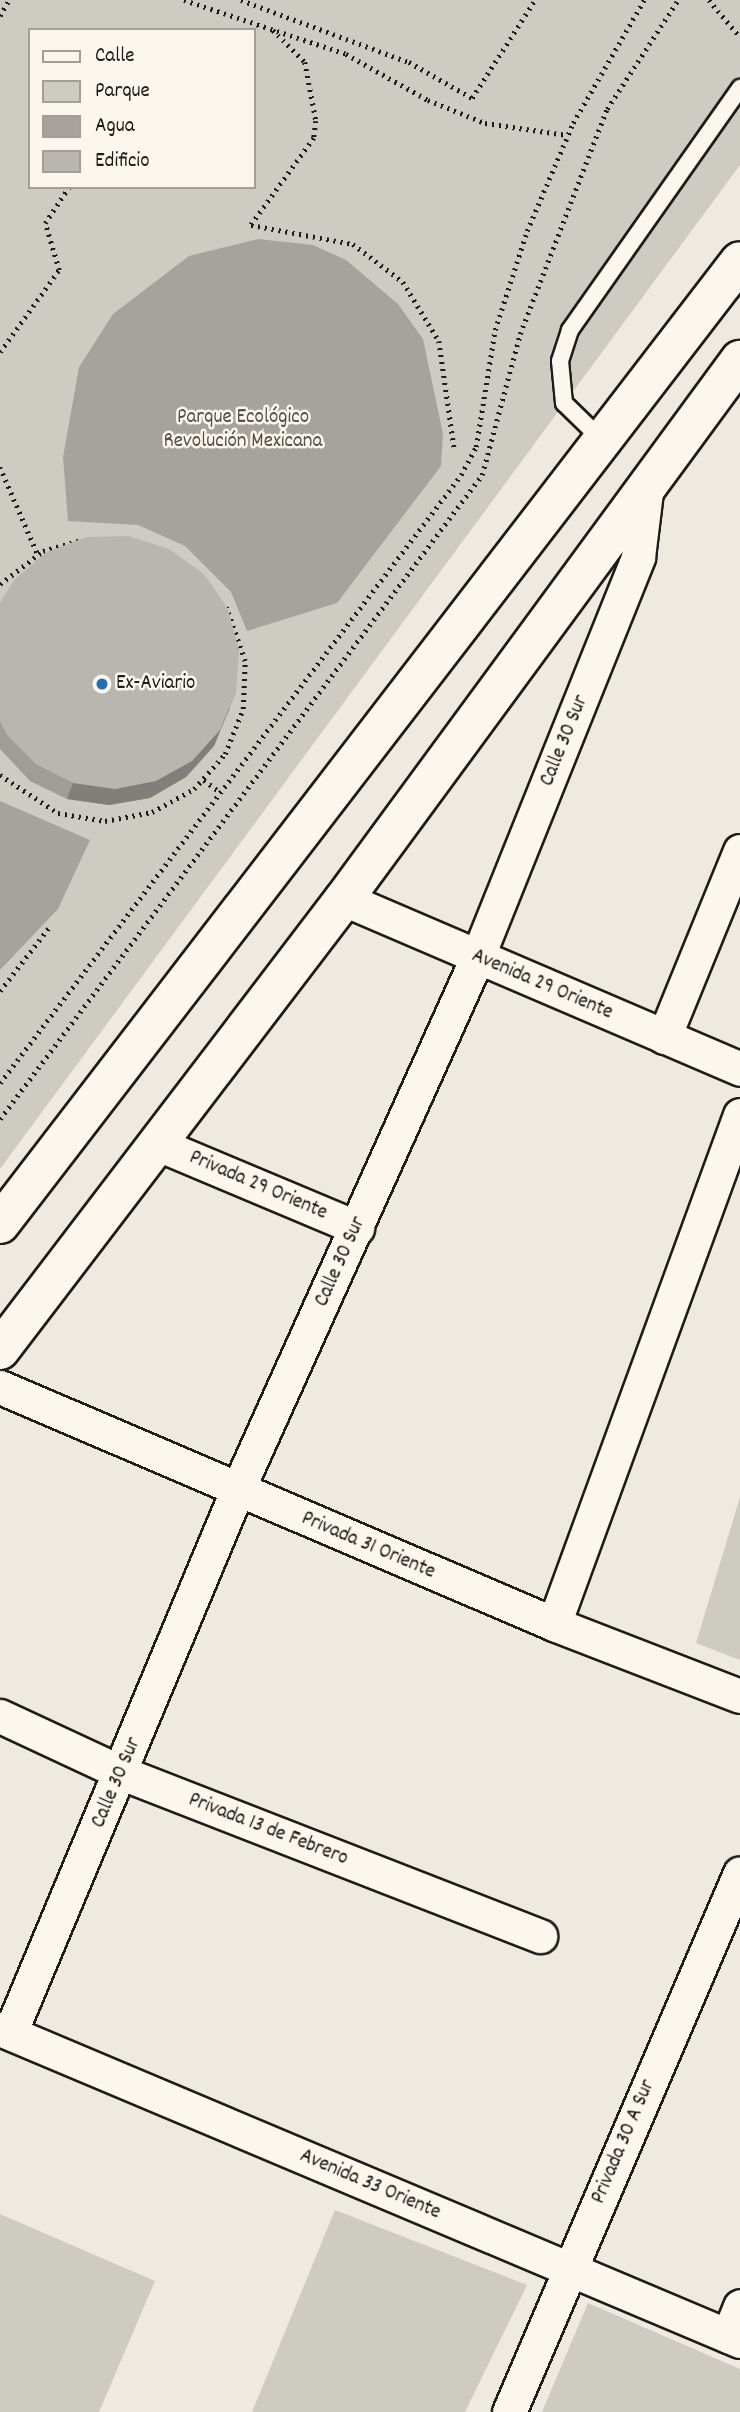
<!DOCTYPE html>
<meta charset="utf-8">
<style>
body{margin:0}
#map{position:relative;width:740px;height:2412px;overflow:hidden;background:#eeeadf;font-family:Dekko,sans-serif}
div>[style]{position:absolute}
.green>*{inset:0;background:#ceccc2}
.water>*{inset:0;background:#a6a39d}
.path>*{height:4.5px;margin-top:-2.25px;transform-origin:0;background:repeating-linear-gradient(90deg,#1c1c1c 0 2px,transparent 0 7px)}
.roads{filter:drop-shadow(2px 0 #1c1c1c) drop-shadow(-2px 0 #1c1c1c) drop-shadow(0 2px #1c1c1c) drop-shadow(0 -2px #1c1c1c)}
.service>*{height:16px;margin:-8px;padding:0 8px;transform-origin:8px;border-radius:8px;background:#fbf7ec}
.minor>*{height:33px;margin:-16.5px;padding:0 16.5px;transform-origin:16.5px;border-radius:16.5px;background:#fbf7ec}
.secondary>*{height:38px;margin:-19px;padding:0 19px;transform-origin:19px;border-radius:19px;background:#fbf7ec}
.wall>*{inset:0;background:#9f9d96}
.shaded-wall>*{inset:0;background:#827f7a}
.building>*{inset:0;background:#b9b6af}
.dots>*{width:19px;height:19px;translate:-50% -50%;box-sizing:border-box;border:4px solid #fbf7ec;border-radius:50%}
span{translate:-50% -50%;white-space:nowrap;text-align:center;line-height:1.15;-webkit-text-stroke:5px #fbf7ec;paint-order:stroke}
.park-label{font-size:21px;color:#51514e}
.poi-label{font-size:21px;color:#1c1c1c}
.left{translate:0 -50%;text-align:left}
.street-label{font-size:21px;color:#1c1c1c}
.legend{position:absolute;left:28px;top:28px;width:228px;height:161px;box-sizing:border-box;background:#fbf7ec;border:2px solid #a29f99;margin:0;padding:9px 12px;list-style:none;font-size:21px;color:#1c1c1c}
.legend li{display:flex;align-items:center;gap:14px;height:35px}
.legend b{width:35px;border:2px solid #a29f99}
</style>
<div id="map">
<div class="green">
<div style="clip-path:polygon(evenodd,0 0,740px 0,740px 165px,0 1169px,0 0,30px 30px,254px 30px,254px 187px,30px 187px,30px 30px)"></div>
<div style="clip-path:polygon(740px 1497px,740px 1660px,696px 1643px)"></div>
<div style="clip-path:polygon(335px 2210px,527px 2285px,465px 2412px,252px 2412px)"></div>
<div style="clip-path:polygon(0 2214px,155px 2281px,99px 2412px,0 2412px)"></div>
<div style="clip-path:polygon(588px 2303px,740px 2369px,740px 2412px,542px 2412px)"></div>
</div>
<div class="water">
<div style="clip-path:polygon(258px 239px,313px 245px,346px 260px,398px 304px,423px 339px,443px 434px,441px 466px,337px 603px,247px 631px,231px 592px,185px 546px,138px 525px,68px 521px,63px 457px,79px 367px,113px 314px,189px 256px)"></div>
<div style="clip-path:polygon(0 801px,90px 840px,58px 909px,0 970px)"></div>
</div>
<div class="path">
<div style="left:184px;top:0;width:171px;rotate:18.4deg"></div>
<div style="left:346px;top:54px;width:94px;rotate:29.3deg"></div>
<div style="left:428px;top:100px;width:61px;rotate:22deg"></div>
<div style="left:485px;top:123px;width:83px;rotate:8.3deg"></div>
<div style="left:241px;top:0;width:179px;rotate:20.3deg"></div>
<div style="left:409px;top:62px;width:73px;rotate:29.7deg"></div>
<div style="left:472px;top:98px;width:117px;rotate:-57.3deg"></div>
<div style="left:709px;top:0;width:48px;rotate:50deg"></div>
<div style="left:0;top:16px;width:18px;rotate:-61deg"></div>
<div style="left:273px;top:30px;width:45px;rotate:45deg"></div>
<div style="left:305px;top:62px;width:60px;rotate:79.4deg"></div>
<div style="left:316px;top:121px;width:17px;rotate:97deg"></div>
<div style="left:314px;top:138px;width:107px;rotate:125.9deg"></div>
<div style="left:251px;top:225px;width:104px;rotate:10.6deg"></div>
<div style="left:353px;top:244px;width:63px;rotate:37.2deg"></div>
<div style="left:403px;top:282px;width:69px;rotate:58.6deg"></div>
<div style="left:439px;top:341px;width:107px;rotate:81.9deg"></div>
<div style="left:0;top:352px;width:101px;rotate:-54.3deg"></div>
<div style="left:59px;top:270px;width:49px;rotate:-106.6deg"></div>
<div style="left:45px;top:223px;width:43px;rotate:-56.3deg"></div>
<div style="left:0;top:467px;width:96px;rotate:66.6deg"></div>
<div style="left:0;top:584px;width:54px;rotate:-37.5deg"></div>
<div style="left:43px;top:551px;width:40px;rotate:-16deg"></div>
<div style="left:0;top:775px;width:69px;rotate:33.2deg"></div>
<div style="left:58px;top:813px;width:48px;rotate:9.7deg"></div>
<div style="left:105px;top:821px;width:48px;rotate:-10.8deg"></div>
<div style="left:152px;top:812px;width:48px;rotate:-28.7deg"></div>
<div style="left:194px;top:789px;width:47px;rotate:-48.5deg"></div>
<div style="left:225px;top:754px;width:48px;rotate:-68.2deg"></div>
<div style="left:243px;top:709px;width:48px;rotate:-87.6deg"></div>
<div style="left:245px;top:661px;width:57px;rotate:-109.4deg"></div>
<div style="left:204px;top:780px;width:20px;rotate:37deg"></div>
<div style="left:0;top:991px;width:82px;rotate:-52.4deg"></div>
<div style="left:0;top:1083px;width:763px;rotate:-52.83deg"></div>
<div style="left:461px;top:475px;width:32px;rotate:-62deg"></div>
<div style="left:476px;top:447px;width:119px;rotate:-80.8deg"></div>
<div style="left:495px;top:330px;width:104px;rotate:-72.1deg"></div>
<div style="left:527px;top:231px;width:117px;rotate:-66.9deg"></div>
<div style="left:573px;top:123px;width:142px;rotate:-60deg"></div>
<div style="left:0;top:1119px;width:804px;rotate:-53.19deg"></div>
<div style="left:482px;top:475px;width:146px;rotate:-74.9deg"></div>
<div style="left:520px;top:334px;width:241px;rotate:-68.9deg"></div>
<div style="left:607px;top:109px;width:130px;rotate:-56.9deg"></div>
</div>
<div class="roads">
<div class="service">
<div style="left:602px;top:440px;width:53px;rotate:-135.8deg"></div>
<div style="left:564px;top:403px;width:42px;rotate:-95.4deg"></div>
<div style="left:560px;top:361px;width:33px;rotate:-72deg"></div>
<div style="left:570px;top:330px;width:296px;rotate:-54.9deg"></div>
</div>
<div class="minor">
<div style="left:344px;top:899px;width:431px;rotate:23.2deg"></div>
<div style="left:664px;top:1037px;width:201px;rotate:-67.8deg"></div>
<div style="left:160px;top:1145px;width:214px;rotate:22.8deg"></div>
<div style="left:0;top:1387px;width:603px;rotate:23.16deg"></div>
<div style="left:554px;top:1624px;width:199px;rotate:21.2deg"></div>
<div style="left:554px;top:1624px;width:542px;rotate:-69.93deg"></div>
<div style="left:0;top:1716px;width:135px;rotate:25deg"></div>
<div style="left:122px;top:1773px;width:449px;rotate:21.3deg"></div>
<div style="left:0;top:2029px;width:803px;rotate:22.86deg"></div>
<div style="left:10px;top:2033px;width:588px;rotate:-67.28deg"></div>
<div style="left:237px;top:1491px;width:585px;rotate:-65.76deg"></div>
<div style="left:477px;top:958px;width:432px;rotate:-68.1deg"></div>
<div style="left:638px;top:557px;width:74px;rotate:-83deg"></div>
<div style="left:728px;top:2336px;width:32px;rotate:-68deg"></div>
<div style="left:509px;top:2412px;width:586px;rotate:-66.8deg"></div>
</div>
<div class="secondary">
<div style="left:0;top:1224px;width:1214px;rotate:-52.46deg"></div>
<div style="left:0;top:1350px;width:567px;rotate:-52.67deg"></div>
<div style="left:344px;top:899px;width:669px;rotate:-53.7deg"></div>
</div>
</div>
<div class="wall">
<div style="clip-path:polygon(0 603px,230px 708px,214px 746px,186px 777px,150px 798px,109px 805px,67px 799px,30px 781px,0 749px)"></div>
</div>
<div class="shaded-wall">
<div style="clip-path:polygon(236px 691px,214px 746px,186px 777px,150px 798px,109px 805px,67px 799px,73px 783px)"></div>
</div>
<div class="building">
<div style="clip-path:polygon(129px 536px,169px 549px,204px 574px,228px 609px,239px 650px,236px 691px,220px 730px,192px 761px,156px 781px,115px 789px,73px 783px,36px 764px,7px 735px,0 721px,0 603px,14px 580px,47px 552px,86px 537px)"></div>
</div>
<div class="dots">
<div style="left:102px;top:684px;background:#1f6fb2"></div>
</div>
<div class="park-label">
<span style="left:243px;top:430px">Parque Ecológico<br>Revolución Mexicana</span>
</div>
<div class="poi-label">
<span class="left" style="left:116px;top:684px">Ex-Aviario</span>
</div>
<div class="street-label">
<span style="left:565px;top:741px;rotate:-68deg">Calle 30 Sur</span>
<span style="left:542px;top:985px;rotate:23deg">Avenida 29 Oriente</span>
<span style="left:258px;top:1186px;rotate:23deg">Privada 29 Oriente</span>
<span style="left:341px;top:1262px;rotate:-66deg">Calle 30 Sur</span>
<span style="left:368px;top:1546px;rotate:23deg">Privada 31 Oriente</span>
<span style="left:117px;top:1783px;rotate:-67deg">Calle 30 Sur</span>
<span style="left:268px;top:1830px;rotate:21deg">Privada 13 de Febrero</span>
<span style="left:624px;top:2142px;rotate:-67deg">Privada 30 A Sur</span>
<span style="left:370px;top:2185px;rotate:23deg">Avenida 33 Oriente</span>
</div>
<ul class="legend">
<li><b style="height:9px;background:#fbf7ec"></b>Calle</li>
<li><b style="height:19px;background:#ceccc2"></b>Parque</li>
<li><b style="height:19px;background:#a6a39d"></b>Agua</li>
<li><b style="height:19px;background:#b9b6af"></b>Edificio</li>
</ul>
</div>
